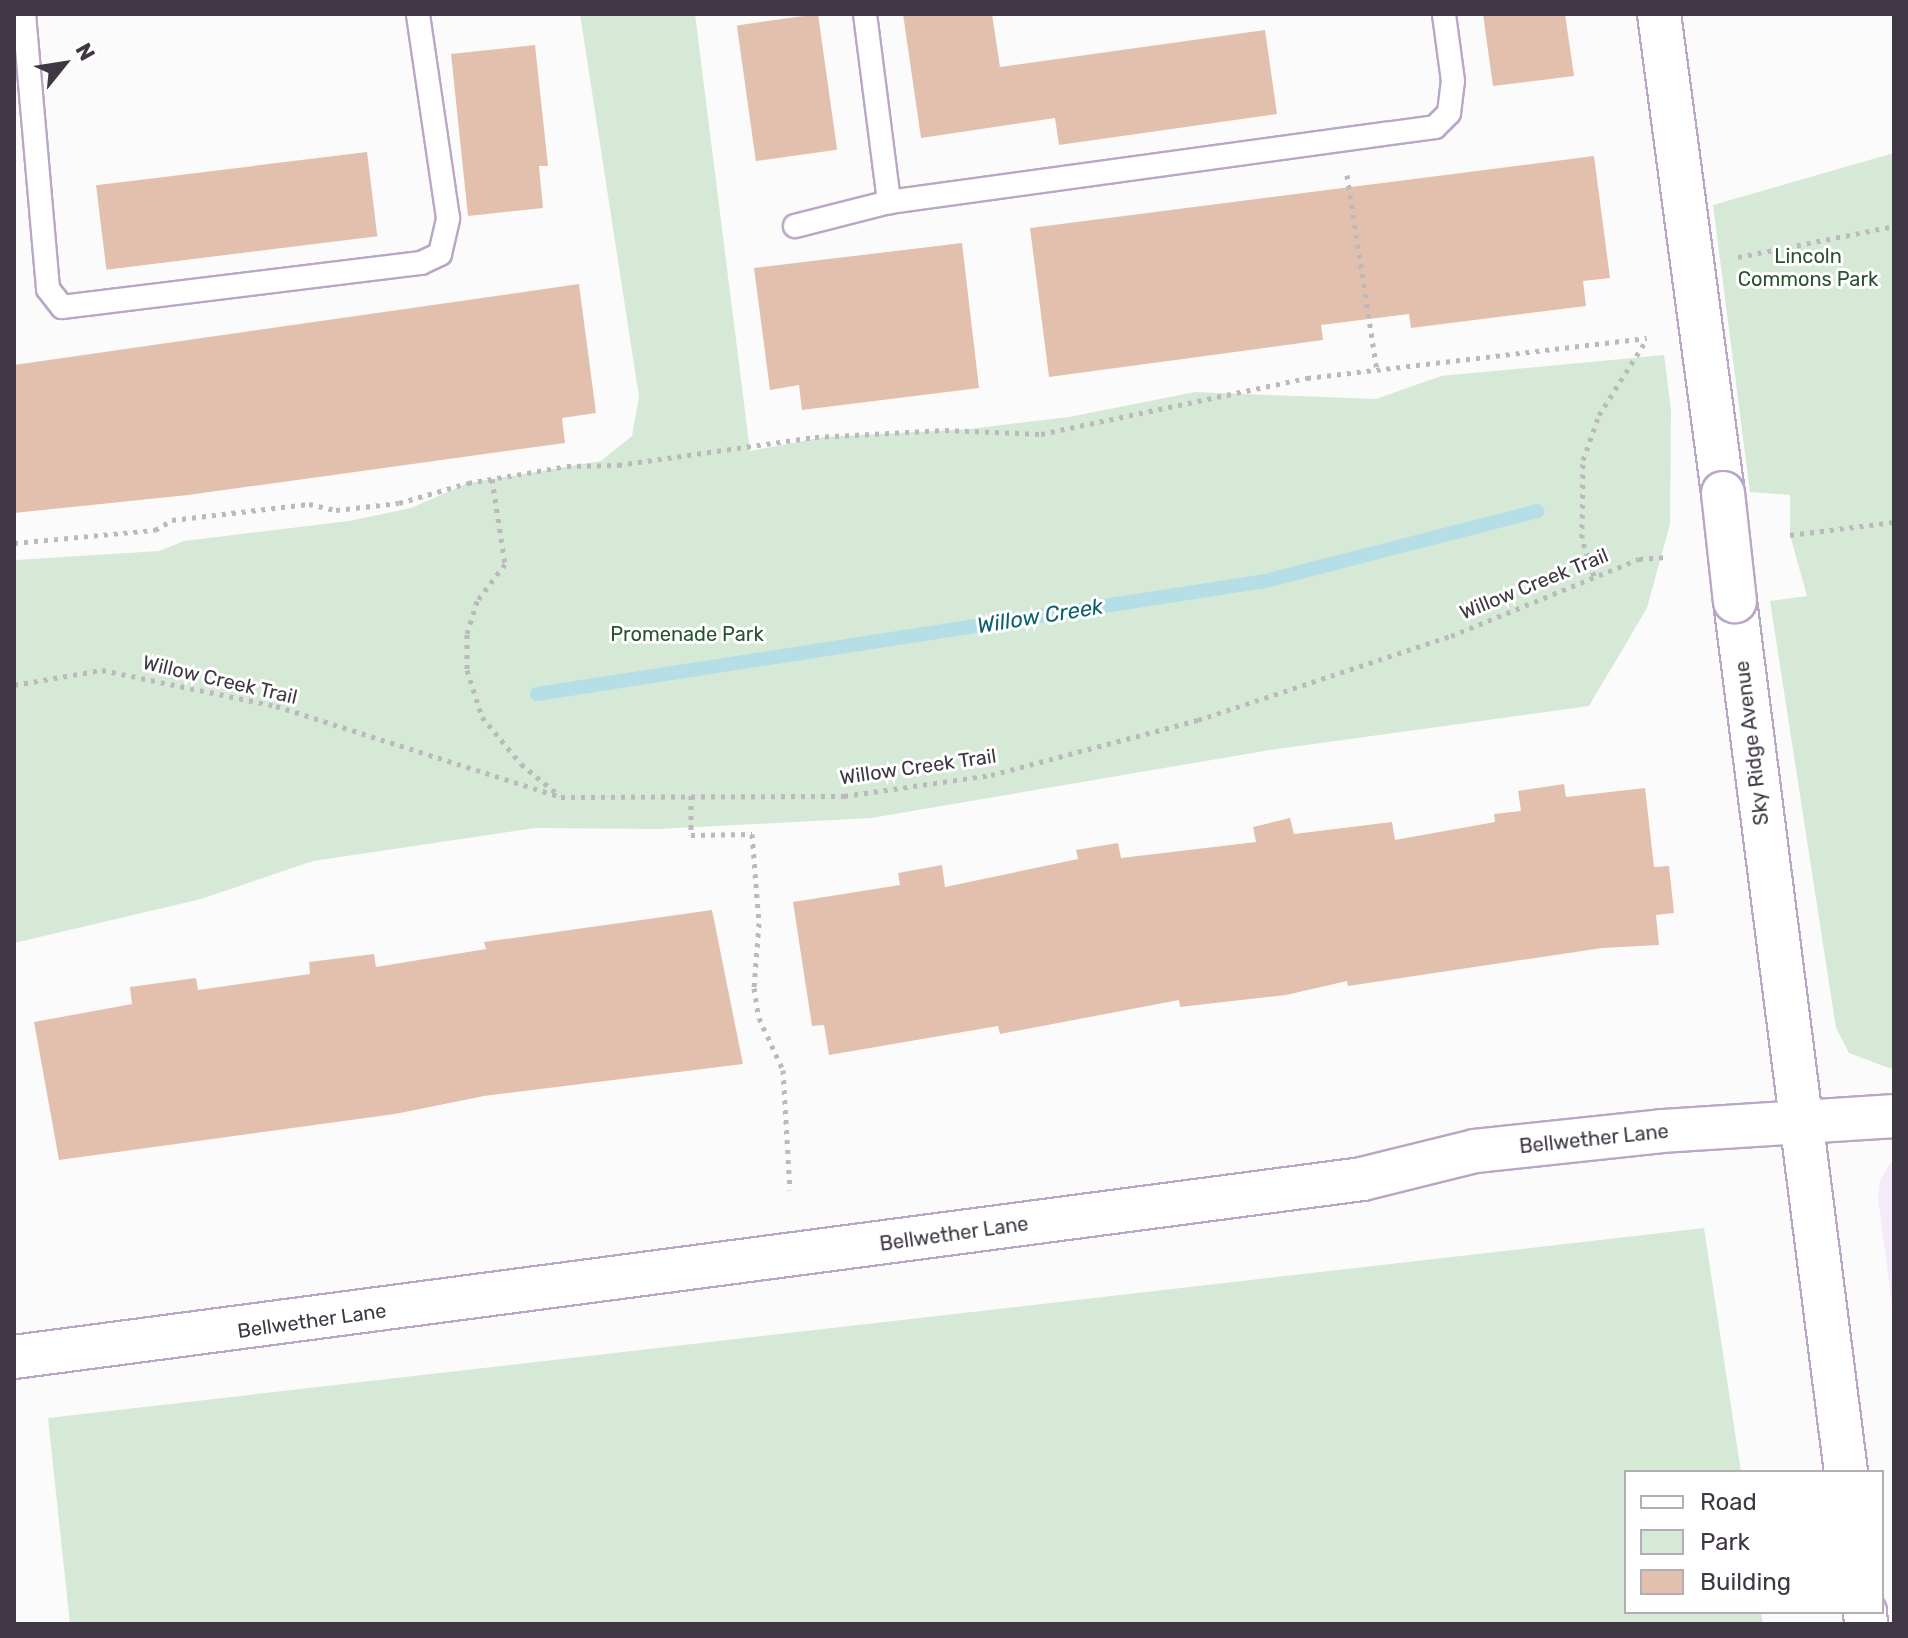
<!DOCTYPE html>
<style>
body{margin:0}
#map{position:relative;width:1908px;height:1638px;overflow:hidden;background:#fbfbfb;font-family:Rubik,sans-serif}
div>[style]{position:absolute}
.built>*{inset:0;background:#f4eafa}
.green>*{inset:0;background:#d5e9d6}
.stream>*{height:14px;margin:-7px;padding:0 7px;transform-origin:7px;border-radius:7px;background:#b5dee6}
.building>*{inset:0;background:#e3c0ae;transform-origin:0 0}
.path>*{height:5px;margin-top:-2.5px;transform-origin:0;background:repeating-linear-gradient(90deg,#bbb9bd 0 4px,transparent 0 10px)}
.roads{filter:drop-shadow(2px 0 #baa7c6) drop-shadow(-2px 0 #baa7c6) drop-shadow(0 2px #baa7c6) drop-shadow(0 -2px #baa7c6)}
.service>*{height:22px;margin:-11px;padding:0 11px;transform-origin:11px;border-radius:11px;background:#fff}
.minor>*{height:42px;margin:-21px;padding:0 21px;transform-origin:21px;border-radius:21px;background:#fff}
.bridges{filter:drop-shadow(2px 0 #baa7c6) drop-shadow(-2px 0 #baa7c6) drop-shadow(0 2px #baa7c6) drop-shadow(0 -2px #baa7c6)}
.minor-bridge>*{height:42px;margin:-21px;padding:0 21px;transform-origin:21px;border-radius:21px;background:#fff}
span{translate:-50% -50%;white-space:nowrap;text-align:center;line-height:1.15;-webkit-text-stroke:6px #fff;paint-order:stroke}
.park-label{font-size:20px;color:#2a522f}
.street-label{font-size:20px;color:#3f3744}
.water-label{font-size:22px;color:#0d606d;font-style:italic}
.frame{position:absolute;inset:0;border:16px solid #3f3744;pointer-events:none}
.legend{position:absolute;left:1624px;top:1470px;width:260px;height:144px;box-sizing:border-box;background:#fff;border:2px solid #b2afb4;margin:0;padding:10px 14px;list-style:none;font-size:24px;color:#3f3744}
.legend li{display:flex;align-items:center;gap:16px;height:40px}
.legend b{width:40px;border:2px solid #b2afb4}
.north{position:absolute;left:24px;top:24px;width:80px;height:80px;-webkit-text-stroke:6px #fff;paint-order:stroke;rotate:60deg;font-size:22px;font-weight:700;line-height:32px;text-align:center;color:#3f3744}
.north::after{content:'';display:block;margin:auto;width:28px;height:36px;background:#3f3744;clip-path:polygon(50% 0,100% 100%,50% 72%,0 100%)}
</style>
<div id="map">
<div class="built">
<div style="clip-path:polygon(1894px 1157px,1894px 1320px,1878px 1198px,1880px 1181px)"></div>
</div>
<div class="green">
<div style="clip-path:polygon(580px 14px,695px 14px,750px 451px,824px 437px,969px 429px,1069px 417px,1195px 392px,1376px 399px,1441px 376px,1664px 355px,1671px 410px,1670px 524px,1647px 608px,1589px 706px,1270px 750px,871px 818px,658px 829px,535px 828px,313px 861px,201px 899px,14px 943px,16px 560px,159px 551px,184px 541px,349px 521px,411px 508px,468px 483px,601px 461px,632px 436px,639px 397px)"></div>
<div style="clip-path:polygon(1894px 153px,1894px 1068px,1889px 1068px,1849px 1053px,1836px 1028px,1770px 601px,1807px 596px,1790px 535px,1790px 495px,1750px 492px,1713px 205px)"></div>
<div style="clip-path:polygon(1704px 1228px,1741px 1472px,1626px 1472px,1626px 1612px,1761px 1612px,1763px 1624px,70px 1624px,48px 1418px)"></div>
</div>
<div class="stream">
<div style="left:537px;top:694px;width:737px;rotate:-8.82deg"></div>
<div style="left:1265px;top:581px;width:281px;rotate:-14.4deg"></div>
</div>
<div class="building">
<div style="left:818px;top:14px;width:137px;height:82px;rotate:82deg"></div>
<div style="clip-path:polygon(903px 14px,992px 14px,1000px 67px,1265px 30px,1277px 114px,1059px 145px,1055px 118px,921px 138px)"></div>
<div style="clip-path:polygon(1483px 14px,1565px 14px,1574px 76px,1493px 86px)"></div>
<div style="clip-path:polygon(535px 45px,548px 166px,539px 166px,543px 208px,468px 216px,451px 54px)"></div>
<div style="left:367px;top:152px;width:85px;height:273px;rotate:83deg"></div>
<div style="clip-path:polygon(1594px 156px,1610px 278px,1583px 281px,1586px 306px,1411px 328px,1409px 314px,1321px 325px,1323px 340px,1049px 377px,1030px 228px)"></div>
<div style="clip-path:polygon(962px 243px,979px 388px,802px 410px,799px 385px,770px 390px,754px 268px)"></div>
<div style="clip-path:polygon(579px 284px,596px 413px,562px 418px,565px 443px,188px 495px,14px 513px,14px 365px)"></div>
<div style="clip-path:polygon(1564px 784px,1566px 797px,1645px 788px,1654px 867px,1669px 866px,1674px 913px,1656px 915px,1659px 945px,1602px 948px,1348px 986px,1347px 981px,1286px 995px,1180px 1007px,1179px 1000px,1000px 1034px,998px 1026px,829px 1055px,824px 1025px,812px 1026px,793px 902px,900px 885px,898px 873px,942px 865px,945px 887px,1078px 859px,1076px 850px,1118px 843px,1121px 858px,1256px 842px,1253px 827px,1290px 818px,1294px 834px,1392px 822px,1395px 840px,1495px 822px,1494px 814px,1521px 811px,1518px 791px)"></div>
<div style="clip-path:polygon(712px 910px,743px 1064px,484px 1096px,395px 1114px,59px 1160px,34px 1022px,132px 1004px,130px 987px,196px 978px,198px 990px,310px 974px,309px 962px,374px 954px,376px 967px,486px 949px,484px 942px)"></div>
</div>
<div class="path">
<div style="left:1347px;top:175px;width:199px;rotate:81.3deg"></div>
<div style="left:1738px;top:257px;width:159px;rotate:-11.2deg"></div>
<div style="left:492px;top:479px;width:86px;rotate:81.3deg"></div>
<div style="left:505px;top:564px;width:46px;rotate:127.1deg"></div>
<div style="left:477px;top:601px;width:34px;rotate:107deg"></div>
<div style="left:467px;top:634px;width:36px;rotate:90deg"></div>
<div style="left:467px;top:670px;width:49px;rotate:72.3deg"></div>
<div style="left:482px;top:717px;width:61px;rotate:50.3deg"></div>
<div style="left:521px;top:764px;width:50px;rotate:39.4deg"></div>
<div style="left:1790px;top:535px;width:105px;rotate:-7.1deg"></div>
<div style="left:14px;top:543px;width:142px;rotate:-5.3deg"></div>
<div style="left:155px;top:530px;width:20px;rotate:-30deg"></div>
<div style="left:172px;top:520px;width:138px;rotate:-6.7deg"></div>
<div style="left:309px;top:504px;width:28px;rotate:13deg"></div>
<div style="left:336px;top:510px;width:63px;rotate:-6.3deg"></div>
<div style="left:399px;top:503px;width:72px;rotate:-16.2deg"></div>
<div style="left:468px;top:483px;width:100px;rotate:-9.7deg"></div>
<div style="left:567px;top:466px;width:51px;rotate:-1.1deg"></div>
<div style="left:618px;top:465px;width:199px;rotate:-8.1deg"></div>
<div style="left:815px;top:437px;width:130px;rotate:-3.1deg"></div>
<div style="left:945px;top:430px;width:96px;rotate:2.4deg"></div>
<div style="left:1041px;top:434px;width:272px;rotate:-11.9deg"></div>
<div style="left:1307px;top:378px;width:342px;rotate:-6.7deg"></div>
<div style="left:1594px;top:576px;width:40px;rotate:-108deg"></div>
<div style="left:1582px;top:538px;width:78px;rotate:-89.3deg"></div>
<div style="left:1583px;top:460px;width:48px;rotate:-70.4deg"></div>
<div style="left:1599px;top:415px;width:90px;rotate:-57.7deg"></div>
<div style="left:14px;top:685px;width:89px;rotate:-9.7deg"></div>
<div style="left:102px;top:670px;width:178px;rotate:11.7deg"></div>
<div style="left:276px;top:706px;width:299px;rotate:17.7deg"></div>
<div style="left:561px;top:797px;width:283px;rotate:-0.2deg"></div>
<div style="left:844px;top:796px;width:148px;rotate:-8.1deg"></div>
<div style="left:991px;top:775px;width:214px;rotate:-14.9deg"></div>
<div style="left:1198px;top:720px;width:267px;rotate:-18.4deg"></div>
<div style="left:1451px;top:636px;width:203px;rotate:-22.3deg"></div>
<div style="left:1639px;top:559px;width:28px;rotate:-4deg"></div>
<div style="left:691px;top:795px;width:40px;rotate:90deg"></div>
<div style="left:691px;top:835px;width:61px;rotate:-0.9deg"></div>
<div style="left:752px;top:834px;width:89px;rotate:85.5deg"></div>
<div style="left:759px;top:923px;width:65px;rotate:94.4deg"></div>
<div style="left:754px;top:988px;width:30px;rotate:81deg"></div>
<div style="left:759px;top:1018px;width:57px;rotate:65.2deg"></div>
<div style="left:783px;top:1070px;width:120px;rotate:86.7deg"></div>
</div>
<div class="roads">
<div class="service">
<div style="left:24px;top:14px;width:276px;rotate:85deg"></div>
<div style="left:48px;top:289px;width:23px;rotate:52deg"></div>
<div style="left:62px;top:307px;width:362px;rotate:-7deg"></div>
<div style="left:421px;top:263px;width:21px;rotate:-25deg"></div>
<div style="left:440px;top:254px;width:37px;rotate:-77deg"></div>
<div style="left:448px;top:218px;width:206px;rotate:-98.4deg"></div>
<div style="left:865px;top:14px;width:190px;rotate:82.7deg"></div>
<div style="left:795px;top:226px;width:97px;rotate:-14.3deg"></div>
<div style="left:889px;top:202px;width:551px;rotate:-7.82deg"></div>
<div style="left:1435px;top:127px;width:20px;rotate:-45deg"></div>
<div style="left:1449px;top:113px;width:32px;rotate:-83deg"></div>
<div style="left:1453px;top:81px;width:68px;rotate:-97.7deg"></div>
</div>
<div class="minor">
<div style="left:1659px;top:14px;width:483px;rotate:82.4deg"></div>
<div style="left:1735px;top:601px;width:878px;rotate:82.74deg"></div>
<div style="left:14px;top:1357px;width:1360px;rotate:-7.52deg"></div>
<div style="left:1362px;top:1179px;width:116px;rotate:-13.9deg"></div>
<div style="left:1475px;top:1151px;width:188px;rotate:-6.1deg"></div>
<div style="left:1662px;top:1131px;width:232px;rotate:-3.7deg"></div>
<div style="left:1865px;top:1612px;width:12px;rotate:85deg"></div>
</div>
</div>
<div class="bridges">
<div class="minor-bridge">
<div style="left:1723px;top:493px;width:109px;rotate:83.7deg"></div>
</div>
</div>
<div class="park-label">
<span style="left:1808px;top:268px">Lincoln<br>Commons Park</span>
<span style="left:687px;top:634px">Promenade Park</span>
</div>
<div class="street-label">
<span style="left:1534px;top:584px;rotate:-22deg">Willow Creek Trail</span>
<span style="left:220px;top:680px;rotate:13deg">Willow Creek Trail</span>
<span style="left:1752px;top:743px;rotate:-97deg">Sky Ridge Avenue</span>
<span style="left:918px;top:767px;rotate:-8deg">Willow Creek Trail</span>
<span style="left:1594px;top:1139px;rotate:-6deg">Bellwether Lane</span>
<span style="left:954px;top:1234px;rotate:-8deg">Bellwether Lane</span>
<span style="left:312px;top:1321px;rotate:-8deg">Bellwether Lane</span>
</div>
<div class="water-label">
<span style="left:1040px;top:616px;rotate:-9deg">Willow Creek</span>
</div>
<div class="frame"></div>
<ul class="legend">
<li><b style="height:10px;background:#fff"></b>Road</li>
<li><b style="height:22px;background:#d5e9d6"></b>Park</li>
<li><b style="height:22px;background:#e3c0ae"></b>Building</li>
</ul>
<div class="north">N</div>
</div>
